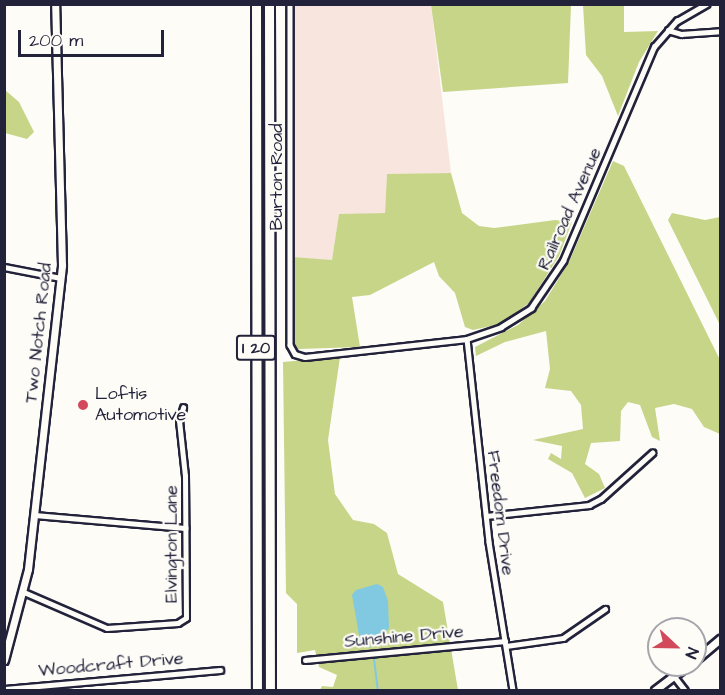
<!DOCTYPE html>
<style>
body{margin:0}
#map{position:relative;width:725px;height:695px;overflow:hidden;background:#fdfcf7;font-family:"Architects Daughter",sans-serif}
div>[style]{position:absolute}
.built>*{inset:0;background:#f8e6de}
.green>*{inset:0;background:#c7d589}
.water>*{inset:0;background:#80c9e1}
.stream>*{height:1.5px;margin:-0.75px;padding:0 0.75px;transform-origin:0.75px;border-radius:0.75px;background:#80c9e1}
.roads{filter:drop-shadow(2px 0 #22223b) drop-shadow(-2px 0 #22223b) drop-shadow(0 2px #22223b) drop-shadow(0 -2px #22223b)}
.street>*{height:4.5px;margin:-2.25px;padding:0 2.25px;transform-origin:2.25px;border-radius:2.25px;background:#fdfcf7}
.secondary>*{height:7px;margin:-3.5px;padding:0 3.5px;transform-origin:3.5px;border-radius:3.5px;background:#fdfcf7}
.highway>*{height:9px;margin:-4.5px;padding:0 4.5px;transform-origin:4.5px;border-radius:4.5px;background:#fdfcf7}
.dots>*{width:16px;height:16px;translate:-50% -50%;box-sizing:border-box;border:3px solid #fdfcf7;border-radius:50%}
span{translate:-50% -50%;white-space:nowrap;text-align:center;line-height:1.15;-webkit-text-stroke:4.5px #fdfcf7;paint-order:stroke}
.shield-label span{padding:2px 4px;background:#fdfcf7;border:2px solid;border-radius:4px;-webkit-text-stroke-width:0}
.shield-label{font-size:16px;color:#22223b;font-weight:700}
.street-label{font-size:18px;color:#22223b}
.poi-label{font-size:18px;color:#22223b}
.left{translate:0 -50%;text-align:left}
.frame{position:absolute;inset:0;border:6px solid #22223b;pointer-events:none}
.north{position:absolute;left:647px;top:617px;width:60px;height:60px;box-sizing:border-box;background:#fdfcf7;border:2px solid #a5a5ac;border-radius:50%;rotate:112deg;font-size:16px;font-weight:700;line-height:24px;text-align:center;color:#22223b}
.north::after{content:'';display:block;margin:auto;width:21px;height:27px;background:#d1495b;clip-path:polygon(50% 0,100% 100%,50% 72%,0 100%)}
.scale{position:absolute;left:18px;top:30px;width:146px;height:27px;box-sizing:border-box;border:3px solid #22223b;border-top:0;padding-left:8px;font-size:18px;line-height:21px;white-space:nowrap;color:#22223b;-webkit-text-stroke:4px #fdfcf7;paint-order:stroke}
</style>
<div id="map">
<div class="built">
<div style="clip-path:polygon(293px 5px,431px 5px,451px 173px,387px 175px,385px 213px,339px 215px,332px 261px,293px 257px)"></div>
</div>
<div class="green">
<div style="clip-path:polygon(431px 5px,571px 5px,568px 83px,443px 92px)"></div>
<div style="clip-path:polygon(583px 5px,624px 5px,624px 32px,658px 31px,639px 62px,618px 116px,602px 76px,586px 55px)"></div>
<div style="clip-path:polygon(5px 90px,19px 102px,34px 132px,27px 139px,5px 133px)"></div>
<div style="clip-path:polygon(613px 161px,624px 166px,720px 360px,720px 434px,704px 427px,692px 409px,674px 404px,655px 408px,660px 441px,652px 437px,640px 405px,628px 402px,621px 411px,620px 441px,591px 443px,585px 464px,599px 474px,605px 488px,585px 498px,572px 473px,548px 459px,551px 453px,561px 459px,562px 446px,533px 440px,583px 429px,581px 405px,571px 391px,545px 388px,550px 369px,546px 331px,505px 342px,476px 356px,475px 347px,518px 325px,545px 301px,569px 262px)"></div>
<div style="clip-path:polygon(451px 173px,462px 213px,479px 226px,494px 228px,555px 220px,572px 222px,559px 256px,529px 303px,500px 324px,473px 330px,465px 327px,455px 293px,439px 276px,434px 262px,370px 295px,352px 297px,360px 347px,298px 349px,294px 342px,293px 257px,332px 260px,339px 214px,385px 213px,387px 174px)"></div>
<div style="clip-path:polygon(672px 213px,705px 220px,720px 217px,720px 325px,668px 220px)"></div>
<div style="clip-path:polygon(340px 357px,328px 440px,335px 494px,353px 520px,374px 524px,387px 533px,398px 574px,443px 602px,458px 690px,320px 690px,322px 686px,333px 687px,337px 675px,319px 667px,315px 650px,297px 653px,297px 604px,286px 593px,283px 362px)"></div>
</div>
<div class="water">
<div style="clip-path:polygon(377px 584px,383px 587px,388px 601px,389px 628px,378px 641px,360px 641px,352px 595px,356px 590px)"></div>
</div>
<div class="stream">
<div style="left:369px;top:641px;width:6px;rotate:81deg"></div>
<div style="left:374px;top:655px;width:35px;rotate:83deg"></div>
</div>
<div class="roads">
<div class="street">
<div style="left:290px;top:4px;width:341px;rotate:90deg"></div>
<div style="left:290px;top:345px;width:10px;rotate:61deg"></div>
<div style="left:295px;top:354px;width:10px;rotate:17deg"></div>
<div style="left:305px;top:357px;width:163px;rotate:-6.3deg"></div>
<div style="left:467px;top:339px;width:36px;rotate:-19deg"></div>
<div style="left:501px;top:327px;width:36px;rotate:-32deg"></div>
<div style="left:531px;top:308px;width:57px;rotate:-55.8deg"></div>
<div style="left:563px;top:261px;width:233px;rotate:-67deg"></div>
<div style="left:654px;top:47px;width:35px;rotate:-49deg"></div>
<div style="left:677px;top:21px;width:34px;rotate:-30deg"></div>
<div style="left:668px;top:30px;width:14px;rotate:17deg"></div>
<div style="left:681px;top:34px;width:39px;rotate:-4deg"></div>
<div style="left:4px;top:267px;width:58px;rotate:10.9deg"></div>
<div style="left:467px;top:339px;width:204px;rotate:83.8deg"></div>
<div style="left:489px;top:542px;width:150px;rotate:80.8deg"></div>
<div style="left:34px;top:515px;width:152px;rotate:4.9deg"></div>
<div style="left:486px;top:516px;width:104px;rotate:-6.1deg"></div>
<div style="left:589px;top:505px;width:13px;rotate:-27deg"></div>
<div style="left:601px;top:499px;width:69px;rotate:-42deg"></div>
<div style="left:24px;top:592px;width:90px;rotate:23.4deg"></div>
<div style="left:107px;top:628px;width:71px;rotate:-4deg"></div>
<div style="left:178px;top:623px;width:9px;rotate:-32deg"></div>
<div style="left:186px;top:618px;width:142px;rotate:-90.4deg"></div>
<div style="left:185px;top:476px;width:55px;rotate:-96.2deg"></div>
<div style="left:179px;top:421px;width:14px;rotate:-73deg"></div>
<div style="left:506px;top:646px;width:58px;rotate:-8deg"></div>
<div style="left:563px;top:638px;width:51px;rotate:-34.6deg"></div>
<div style="left:305px;top:660px;width:201px;rotate:-5.4deg"></div>
<div style="left:674px;top:676px;width:18px;rotate:52deg"></div>
<div style="left:4px;top:689px;width:217px;rotate:-5deg"></div>
</div>
<div class="secondary">
<div style="left:4px;top:660px;width:94px;rotate:-75.2deg"></div>
<div style="left:28px;top:569px;width:306px;rotate:-83.6deg"></div>
<div style="left:62px;top:265px;width:261px;rotate:-91.5deg"></div>
<div style="left:695px;top:660px;width:33px;rotate:-40deg"></div>
<div style="left:655px;top:690px;width:41px;rotate:-37.1deg"></div>
</div>
<div class="highway">
<div style="left:256px;top:4px;width:686px;rotate:89.92deg"></div>
<div style="left:269px;top:4px;width:686px;rotate:89.92deg"></div>
</div>
</div>
<div class="dots">
<div style="left:83px;top:405px;background:#d1495b"></div>
</div>
<div class="shield-label">
<span style="left:256px;top:348px">I 20</span>
</div>
<div class="street-label">
<span style="left:277px;top:177px;rotate:-90deg">Burton Road</span>
<span style="left:570px;top:209px;rotate:-66deg">Railroad Avenue</span>
<span style="left:39px;top:333px;rotate:-84deg">Two Notch Road</span>
<span style="left:500px;top:513px;rotate:83deg">Freedom Drive</span>
<span style="left:172px;top:544px;rotate:-90deg">Elvington Lane</span>
<span style="left:404px;top:637px;rotate:-5deg">Sunshine Drive</span>
<span style="left:111px;top:665px;rotate:-5deg">Woodcraft Drive</span>
</div>
<div class="poi-label">
<span class="left" style="left:95px;top:405px">Loftis<br>Automotive</span>
</div>
<div class="frame"></div>
<div class="north">N</div>
<div class="scale">200 m</div>
</div>
